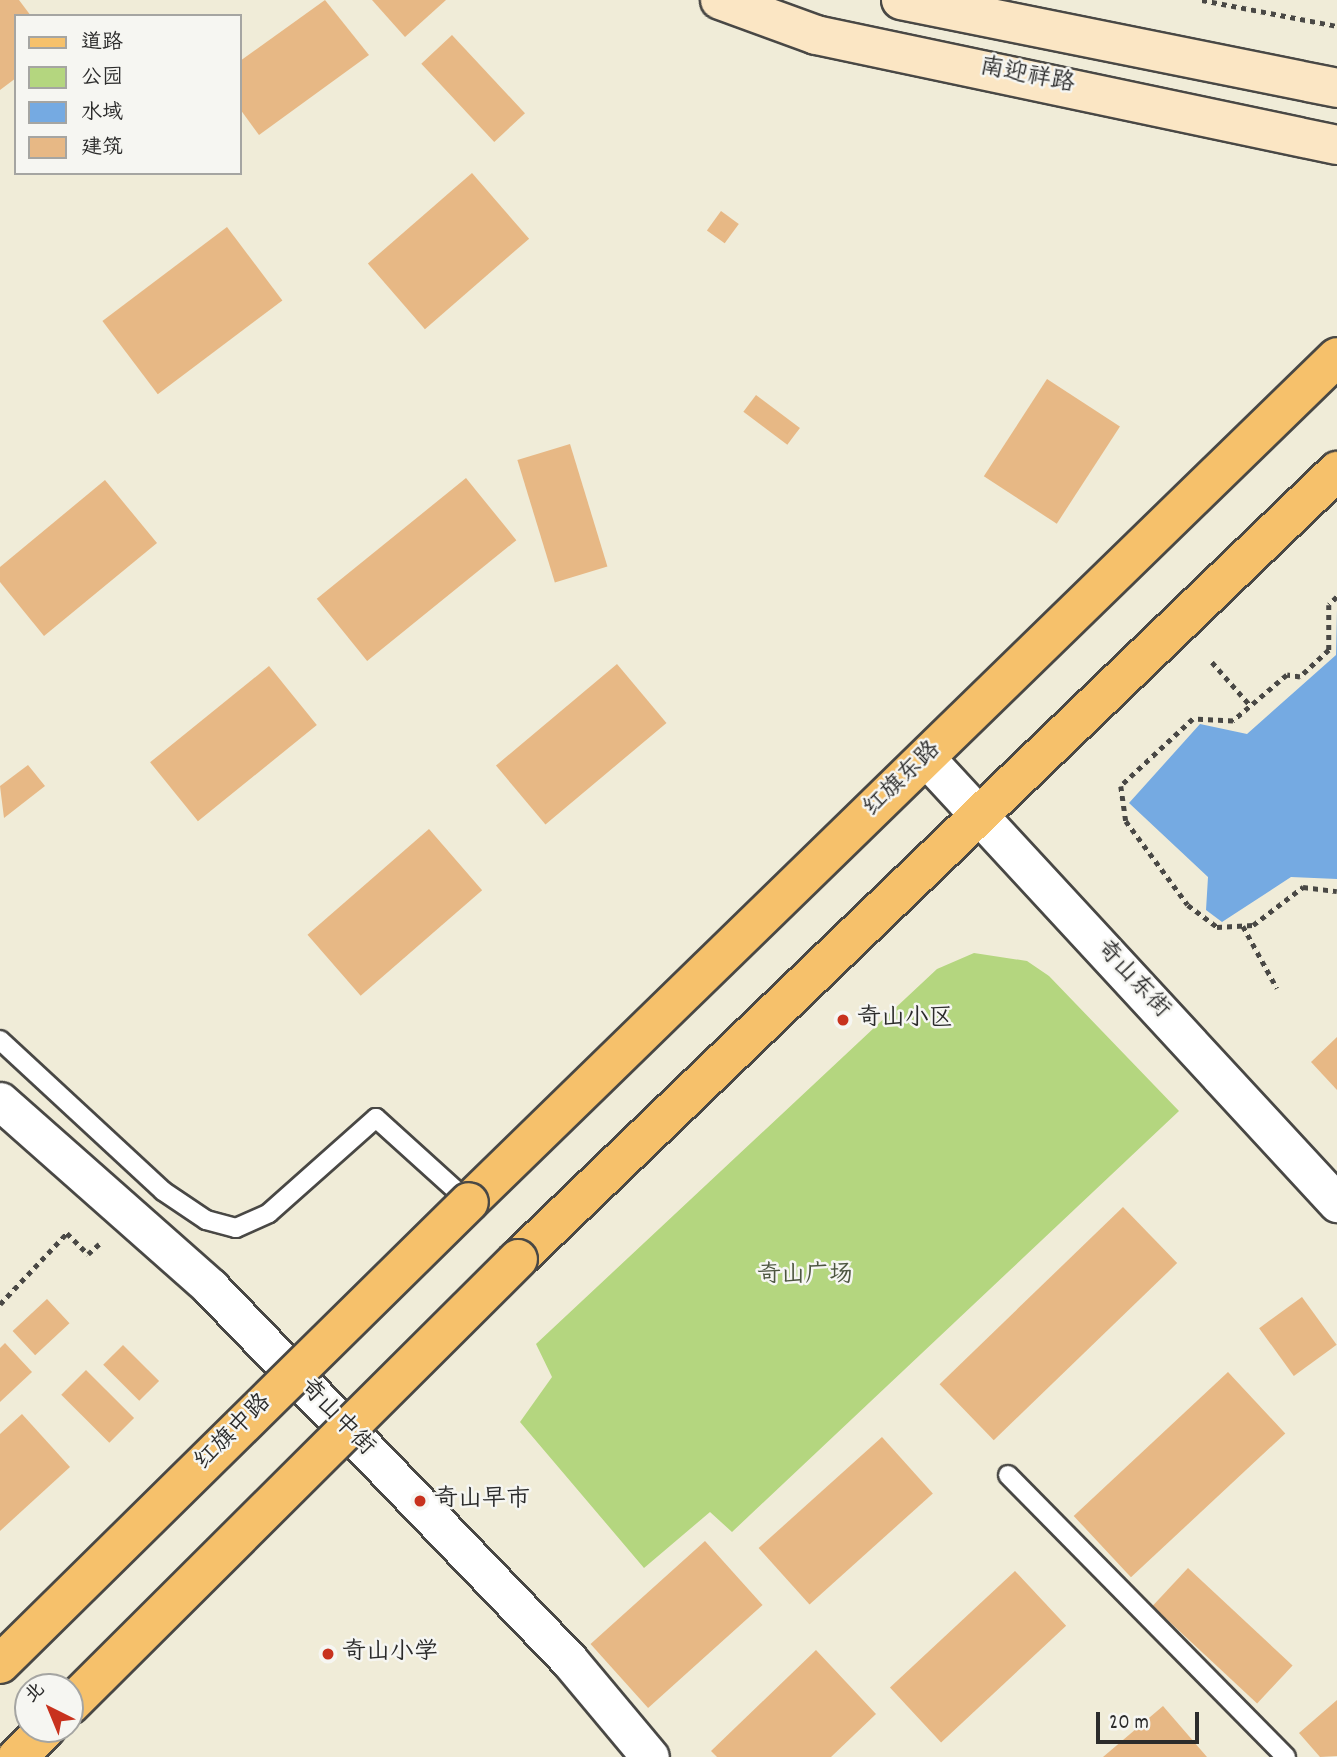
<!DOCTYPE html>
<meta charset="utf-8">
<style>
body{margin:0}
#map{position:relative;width:1337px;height:1757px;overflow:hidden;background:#f0ecd8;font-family:Dekko,"LXGW WenKai TC",sans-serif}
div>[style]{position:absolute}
.green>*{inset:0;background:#b4d67f}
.water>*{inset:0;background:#75aae2}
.building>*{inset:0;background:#e7b885;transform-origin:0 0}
.path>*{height:4.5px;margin-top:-2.25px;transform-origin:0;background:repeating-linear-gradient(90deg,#494845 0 5px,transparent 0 10px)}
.roads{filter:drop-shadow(2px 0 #494845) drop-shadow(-2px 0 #494845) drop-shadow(0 2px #494845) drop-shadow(0 -2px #494845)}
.service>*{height:18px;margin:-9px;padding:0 9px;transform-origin:9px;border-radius:9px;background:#fff}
.minor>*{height:37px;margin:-18.5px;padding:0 18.5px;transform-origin:18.5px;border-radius:18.5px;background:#fff}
.secondary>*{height:38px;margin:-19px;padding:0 19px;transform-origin:19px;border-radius:19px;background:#fbe6c4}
.primary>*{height:38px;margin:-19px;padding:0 19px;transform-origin:19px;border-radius:19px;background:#f6c16b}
.bridges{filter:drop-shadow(2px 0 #494845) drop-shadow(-2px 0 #494845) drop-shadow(0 2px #494845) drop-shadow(0 -2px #494845)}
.primary-bridge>*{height:38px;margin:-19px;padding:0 19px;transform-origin:19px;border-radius:19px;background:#f6c16b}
.dots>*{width:19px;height:19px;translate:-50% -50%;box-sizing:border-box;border:4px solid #f6f6f2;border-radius:50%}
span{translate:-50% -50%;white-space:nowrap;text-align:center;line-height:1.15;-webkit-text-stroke:5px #f6f6f2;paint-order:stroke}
.street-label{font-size:24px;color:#2b2b2b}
.poi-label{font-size:24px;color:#2b2b2b}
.left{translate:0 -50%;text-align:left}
.park-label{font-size:24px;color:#4d5640}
.legend{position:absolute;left:14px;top:14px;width:228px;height:161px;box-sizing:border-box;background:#f6f6f2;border:2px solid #a5a5a2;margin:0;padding:9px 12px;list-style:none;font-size:21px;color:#2b2b2b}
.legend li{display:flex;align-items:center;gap:14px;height:35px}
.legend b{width:35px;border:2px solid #a5a5a2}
.north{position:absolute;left:14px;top:1673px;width:70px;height:70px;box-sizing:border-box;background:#f6f6f2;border:2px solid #a5a5a2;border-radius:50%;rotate:317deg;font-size:19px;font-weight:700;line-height:28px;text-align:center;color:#2b2b2b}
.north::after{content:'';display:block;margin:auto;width:24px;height:32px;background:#c8321e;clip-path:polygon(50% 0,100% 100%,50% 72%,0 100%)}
.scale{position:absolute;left:1096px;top:1712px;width:103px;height:32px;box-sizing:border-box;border:4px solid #2b2b2b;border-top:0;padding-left:9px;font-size:21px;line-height:24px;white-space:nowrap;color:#2b2b2b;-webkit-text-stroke:5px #f6f6f2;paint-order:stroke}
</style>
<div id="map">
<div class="green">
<div style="clip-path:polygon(974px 953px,1027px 961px,1049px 976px,1179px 1111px,732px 1532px,710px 1512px,644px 1568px,520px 1422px,552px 1377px,536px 1344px,937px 969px)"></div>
</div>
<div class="water">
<div style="clip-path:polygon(1337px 609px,1337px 879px,1291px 877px,1222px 922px,1206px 910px,1208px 877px,1129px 803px,1200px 724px,1247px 734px,1336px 655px)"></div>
</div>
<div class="building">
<div style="clip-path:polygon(0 0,19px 0,31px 16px,16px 16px,16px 78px,0 90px)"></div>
<div style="clip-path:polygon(325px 0,369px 55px,259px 135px,240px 109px,240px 61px)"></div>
<div style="clip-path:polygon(372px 0,446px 0,405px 37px)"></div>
<div style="left:452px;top:35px;width:107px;height:42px;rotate:47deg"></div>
<div style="left:472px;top:173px;width:87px;height:138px;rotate:49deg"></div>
<div style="left:721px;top:211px;width:22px;height:24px;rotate:36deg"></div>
<div style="left:227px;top:227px;width:92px;height:156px;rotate:53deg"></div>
<div style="left:1047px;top:379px;width:87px;height:116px;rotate:33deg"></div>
<div style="left:756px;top:395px;width:55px;height:21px;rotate:37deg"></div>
<div style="left:570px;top:444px;width:128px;height:55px;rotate:73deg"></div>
<div style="left:466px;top:478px;width:80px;height:192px;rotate:51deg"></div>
<div style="clip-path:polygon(105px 480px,157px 543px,44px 636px,0 582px,0 567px)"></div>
<div style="left:617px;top:664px;width:77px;height:158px;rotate:50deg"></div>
<div style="left:269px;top:666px;width:76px;height:153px;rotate:51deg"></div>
<div style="clip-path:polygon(28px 765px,45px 786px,4px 818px,0 786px)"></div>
<div style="left:429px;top:829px;width:81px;height:161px;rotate:49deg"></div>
<div style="clip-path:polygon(1337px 1037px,1337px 1090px,1311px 1062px)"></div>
<div style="left:1123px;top:1207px;width:78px;height:255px;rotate:46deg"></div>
<div style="left:1302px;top:1297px;width:59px;height:53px;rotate:54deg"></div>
<div style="left:47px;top:1299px;width:33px;height:47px;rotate:47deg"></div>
<div style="clip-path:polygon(5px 1343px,32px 1372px,0 1402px,0 1348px)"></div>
<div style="left:123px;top:1345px;width:51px;height:28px;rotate:45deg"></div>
<div style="left:86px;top:1370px;width:68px;height:35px;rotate:45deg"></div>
<div style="left:1228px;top:1372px;width:84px;height:211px;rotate:47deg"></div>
<div style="clip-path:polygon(22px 1414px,70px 1467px,0 1531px,0 1434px)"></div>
<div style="left:882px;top:1437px;width:76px;height:166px;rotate:48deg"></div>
<div style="left:705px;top:1541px;width:86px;height:154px;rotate:48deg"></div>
<div style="left:1188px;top:1568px;width:143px;height:52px;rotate:43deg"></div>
<div style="left:1015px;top:1571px;width:75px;height:171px;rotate:47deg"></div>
<div style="clip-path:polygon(816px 1650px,876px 1714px,831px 1757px,717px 1757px,711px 1751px)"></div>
<div style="clip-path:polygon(1337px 1700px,1337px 1756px,1320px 1757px,1299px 1733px)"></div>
<div style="clip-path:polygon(1163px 1706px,1207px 1757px,1103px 1757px)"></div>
</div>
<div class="path">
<div style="left:1202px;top:0;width:137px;rotate:10.9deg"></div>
<div style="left:1337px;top:597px;width:11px;rotate:135deg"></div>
<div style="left:1329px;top:605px;width:45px;rotate:90deg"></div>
<div style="left:1329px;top:650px;width:40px;rotate:137deg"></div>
<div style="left:1300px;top:677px;width:13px;rotate:-171deg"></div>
<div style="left:1287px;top:675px;width:71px;rotate:139.6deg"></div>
<div style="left:1233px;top:721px;width:40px;rotate:-177.1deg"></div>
<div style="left:1193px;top:719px;width:98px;rotate:137.1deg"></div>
<div style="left:1121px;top:786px;width:35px;rotate:82deg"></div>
<div style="left:1126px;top:821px;width:104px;rotate:53.6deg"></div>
<div style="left:1188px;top:905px;width:36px;rotate:37deg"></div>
<div style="left:1217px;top:927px;width:36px;rotate:-3deg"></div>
<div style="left:1253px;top:925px;width:63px;rotate:-37.2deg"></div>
<div style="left:1303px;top:887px;width:34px;rotate:7deg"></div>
<div style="left:1212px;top:662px;width:56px;rotate:48.6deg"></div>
<div style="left:1243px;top:926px;width:71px;rotate:61.3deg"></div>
<div style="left:0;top:1304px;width:98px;rotate:-46.7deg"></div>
<div style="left:67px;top:1233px;width:30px;rotate:45deg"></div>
<div style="left:88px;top:1254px;width:15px;rotate:-42deg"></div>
</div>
<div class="roads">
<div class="service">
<div style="left:0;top:1040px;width:222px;rotate:42.8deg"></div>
<div style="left:163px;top:1191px;width:52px;rotate:34deg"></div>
<div style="left:206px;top:1220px;width:31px;rotate:15deg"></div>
<div style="left:236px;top:1228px;width:36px;rotate:-24deg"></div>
<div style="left:269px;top:1213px;width:143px;rotate:-41.6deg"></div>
<div style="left:376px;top:1118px;width:125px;rotate:42.1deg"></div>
<div style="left:1008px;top:1475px;width:396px;rotate:45.4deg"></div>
</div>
<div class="minor">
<div style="left:926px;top:758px;width:606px;rotate:47.27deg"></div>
<div style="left:0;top:1101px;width:281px;rotate:41.5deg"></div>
<div style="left:210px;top:1287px;width:518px;rotate:46.1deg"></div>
<div style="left:569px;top:1660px;width:126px;rotate:50.1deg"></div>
</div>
<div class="secondary">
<div style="left:720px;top:0;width:102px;rotate:20deg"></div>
<div style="left:816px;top:35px;width:532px;rotate:11.92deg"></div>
<div style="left:901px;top:0;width:445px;rotate:11.4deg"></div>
</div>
<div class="primary">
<div style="left:469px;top:1202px;width:1211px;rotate:-44.23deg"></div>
<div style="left:518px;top:1259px;width:1137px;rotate:-43.89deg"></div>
<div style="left:17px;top:1757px;width:40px;rotate:-44deg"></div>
</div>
</div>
<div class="bridges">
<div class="primary-bridge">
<div style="left:0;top:1664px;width:658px;rotate:-44.57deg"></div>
<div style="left:70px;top:1705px;width:632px;rotate:-44.87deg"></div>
</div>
</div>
<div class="dots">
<div style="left:843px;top:1020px;background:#c8321e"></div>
<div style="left:420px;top:1501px;background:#c8321e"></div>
<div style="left:328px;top:1654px;background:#c8321e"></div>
</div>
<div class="street-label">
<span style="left:1027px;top:77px;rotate:11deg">南迎祥路</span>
<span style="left:903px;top:780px;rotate:-44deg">红旗东路</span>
<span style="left:1132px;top:980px;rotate:47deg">奇山东街</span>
<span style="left:336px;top:1418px;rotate:46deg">奇山中街</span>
<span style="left:234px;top:1433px;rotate:-45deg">红旗中路</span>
</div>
<div class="poi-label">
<span class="left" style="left:857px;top:1020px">奇山小区</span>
<span class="left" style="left:434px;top:1501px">奇山早市</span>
<span class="left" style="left:342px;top:1654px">奇山小学</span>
</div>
<div class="park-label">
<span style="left:805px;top:1277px">奇山广场</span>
</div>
<ul class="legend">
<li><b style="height:9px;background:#f6c16b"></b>道路</li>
<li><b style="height:19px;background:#b4d67f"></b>公园</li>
<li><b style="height:19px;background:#75aae2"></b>水域</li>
<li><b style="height:19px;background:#e7b885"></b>建筑</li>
</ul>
<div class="north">北</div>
<div class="scale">20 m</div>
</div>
